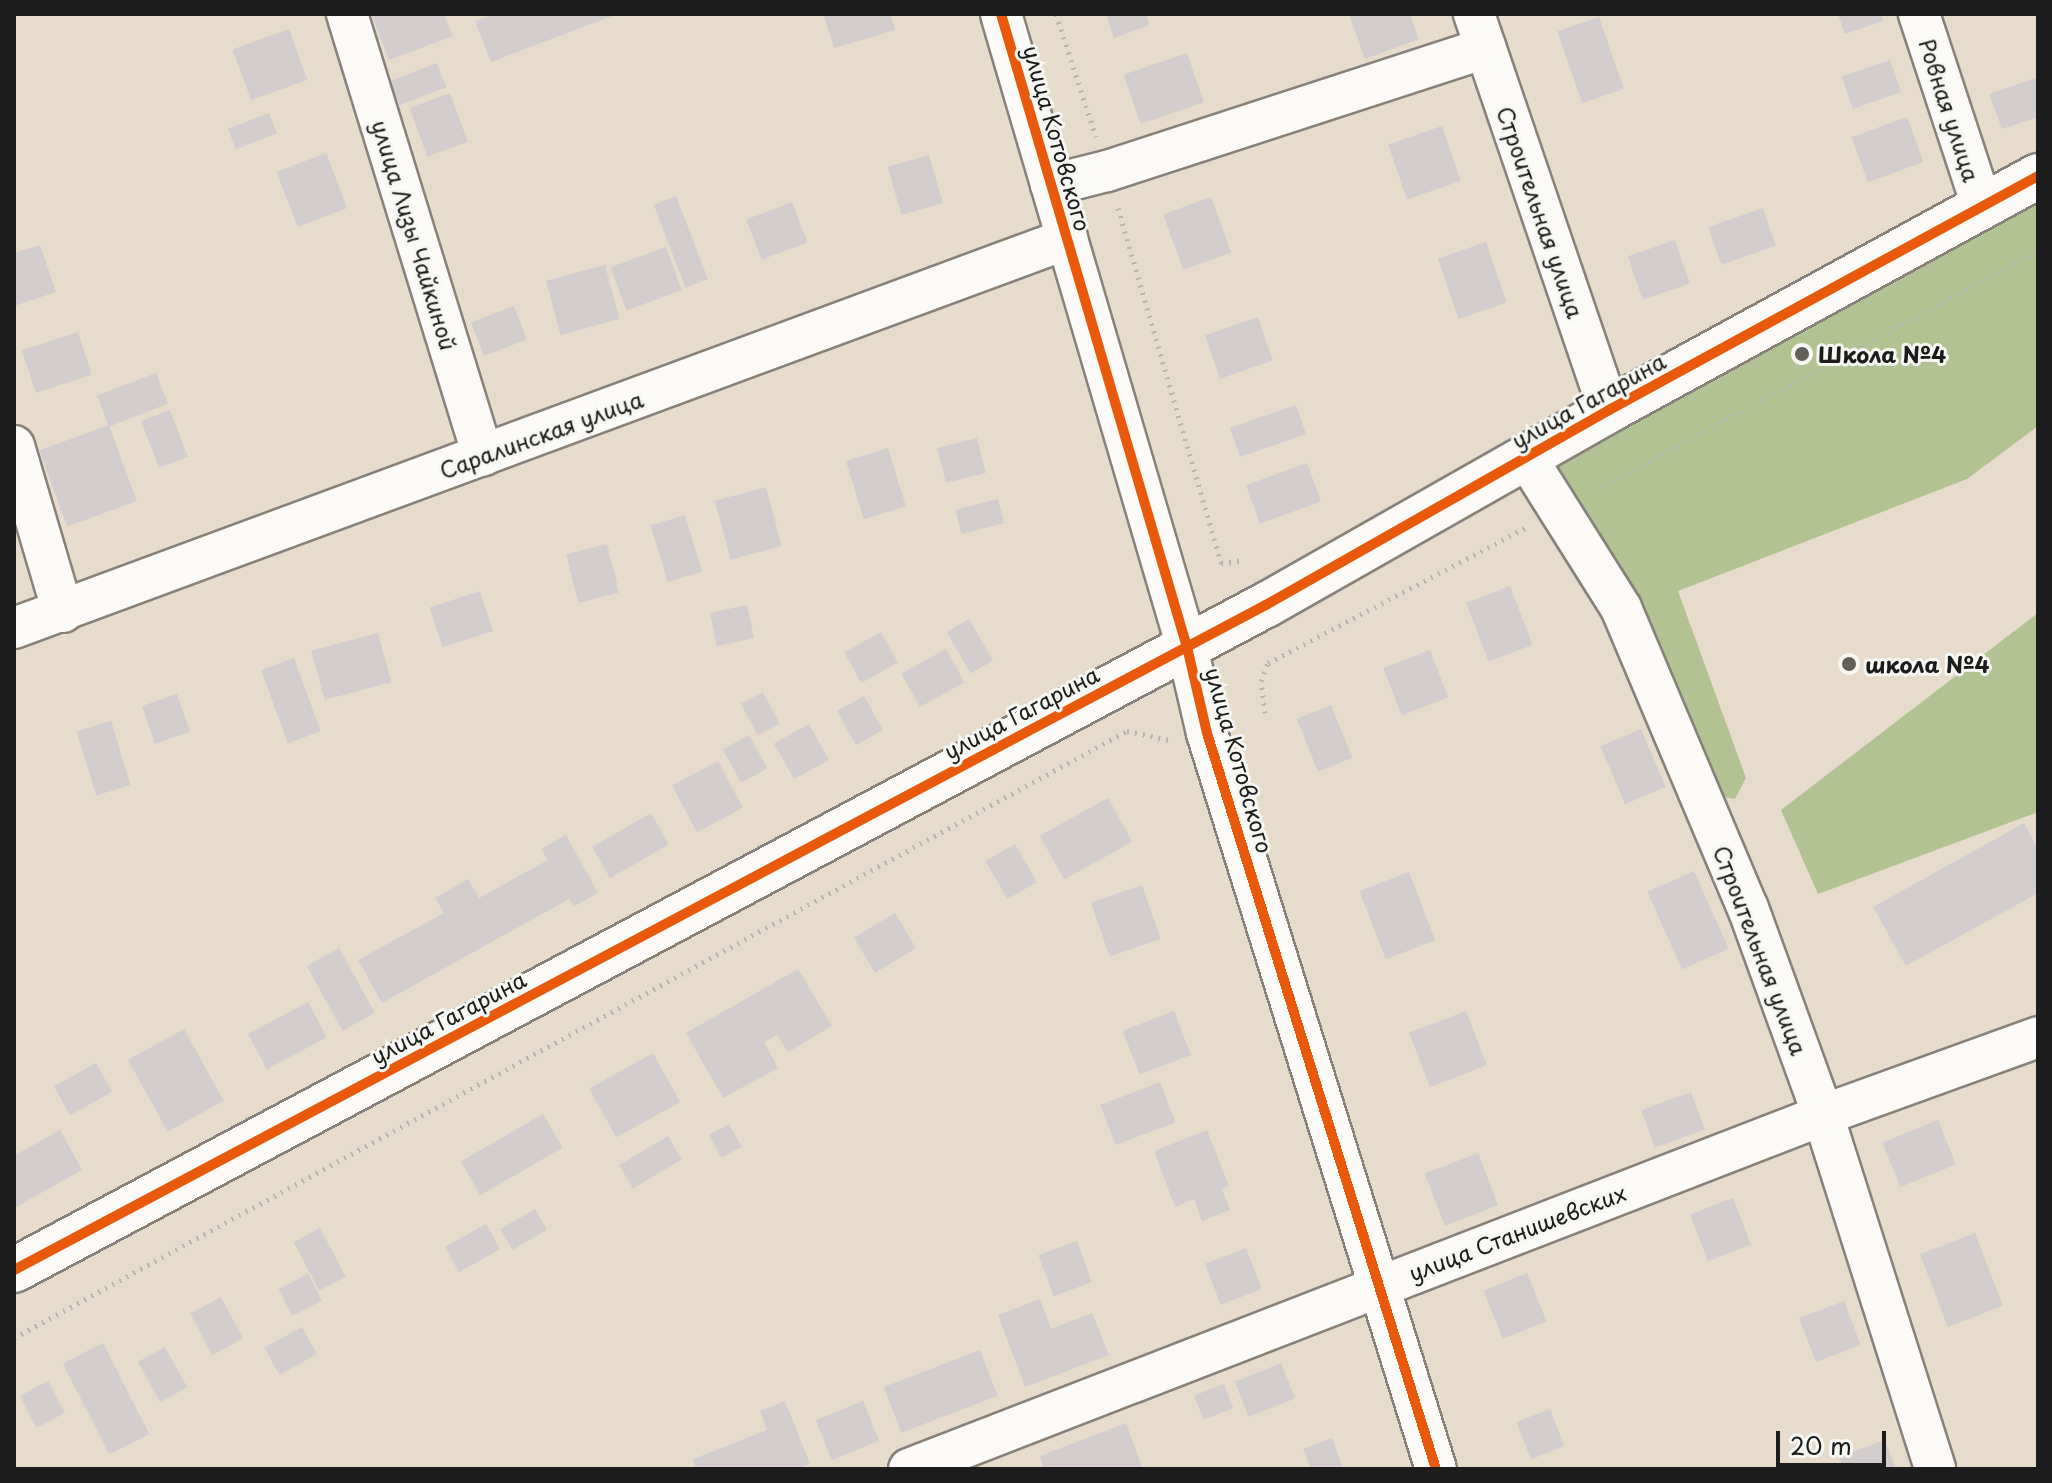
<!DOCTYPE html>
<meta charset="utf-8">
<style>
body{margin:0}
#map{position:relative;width:2052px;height:1483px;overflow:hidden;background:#e7dbcb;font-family:"Playpen Sans",sans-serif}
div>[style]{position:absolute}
.forest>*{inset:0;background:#b2c292}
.building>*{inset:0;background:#d3cdce;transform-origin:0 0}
.path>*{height:5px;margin-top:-2.5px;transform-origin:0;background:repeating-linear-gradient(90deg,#b8b6b3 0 2px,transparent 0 8px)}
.roads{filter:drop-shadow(2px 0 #87817a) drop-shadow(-2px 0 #87817a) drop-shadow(0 2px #87817a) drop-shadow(0 -2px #87817a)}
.minor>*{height:40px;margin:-20px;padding:0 20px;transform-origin:20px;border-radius:20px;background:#fbfaf7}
.tertiary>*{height:44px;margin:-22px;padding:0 22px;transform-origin:22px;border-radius:22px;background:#fbfaf7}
.cycleway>*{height:10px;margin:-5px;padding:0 5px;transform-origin:5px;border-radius:5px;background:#e8590c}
.dots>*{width:22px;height:22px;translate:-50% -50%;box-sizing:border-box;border:4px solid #f6f6f2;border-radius:50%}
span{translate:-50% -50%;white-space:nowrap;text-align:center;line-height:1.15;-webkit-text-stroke:6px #f6f6f2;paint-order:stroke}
.street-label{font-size:22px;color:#1c1c1c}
.poi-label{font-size:22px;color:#1c1c1c;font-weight:700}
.left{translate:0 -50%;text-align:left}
.frame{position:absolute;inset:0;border:16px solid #1c1c1c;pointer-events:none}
.scale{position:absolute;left:1776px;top:1431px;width:110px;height:36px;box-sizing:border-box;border:4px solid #1c1c1c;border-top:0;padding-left:10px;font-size:24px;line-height:28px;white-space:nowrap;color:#1c1c1c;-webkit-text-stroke:6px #f6f6f2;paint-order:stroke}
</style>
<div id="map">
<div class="forest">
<div style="clip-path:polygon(2038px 203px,2038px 426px,1967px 479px,1678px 591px,1746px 778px,1735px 799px,1709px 794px,1549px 465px)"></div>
<div style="clip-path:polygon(2038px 613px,2038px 812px,1818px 894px,1781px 810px)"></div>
</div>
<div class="building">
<div style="clip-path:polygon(371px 14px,444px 14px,453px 36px,389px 60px)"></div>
<div style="clip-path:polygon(494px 14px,611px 14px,612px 16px,491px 62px,475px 21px)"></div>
<div style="clip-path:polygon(823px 14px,890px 14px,895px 30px,834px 48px)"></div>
<div style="clip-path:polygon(1106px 14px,1146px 14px,1150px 25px,1114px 38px)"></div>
<div style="clip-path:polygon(1349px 14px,1410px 14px,1419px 39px,1365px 59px)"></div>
<div style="clip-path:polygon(1838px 14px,1881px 14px,1883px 21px,1845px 34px)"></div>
<div style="left:1599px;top:17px;width:76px;height:44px;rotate:71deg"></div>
<div style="left:289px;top:29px;width:54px;height:60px;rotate:70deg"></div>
<div style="left:1187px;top:53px;width:52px;height:67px;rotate:71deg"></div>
<div style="left:1890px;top:60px;width:34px;height:51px;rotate:71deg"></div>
<div style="left:437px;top:63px;width:26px;height:50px;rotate:69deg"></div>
<div style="clip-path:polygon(2038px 77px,2038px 117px,2002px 129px,1989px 94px)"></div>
<div style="left:450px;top:93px;width:52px;height:43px;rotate:70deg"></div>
<div style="left:269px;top:113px;width:22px;height:44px;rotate:69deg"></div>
<div style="left:1907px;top:117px;width:48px;height:59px;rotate:70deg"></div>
<div style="left:1442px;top:126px;width:58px;height:57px;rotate:71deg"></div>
<div style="left:326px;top:153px;width:59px;height:53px;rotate:69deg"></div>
<div style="left:929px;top:155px;width:50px;height:43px;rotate:74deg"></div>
<div style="left:676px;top:196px;width:89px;height:24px;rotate:69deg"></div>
<div style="left:1211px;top:197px;width:59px;height:51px;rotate:70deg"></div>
<div style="left:792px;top:202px;width:43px;height:49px;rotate:69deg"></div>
<div style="left:1763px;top:208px;width:40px;height:58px;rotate:71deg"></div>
<div style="left:1675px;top:240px;width:46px;height:50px;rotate:71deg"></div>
<div style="left:1486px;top:242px;width:64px;height:51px;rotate:71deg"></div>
<div style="clip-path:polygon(40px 245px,56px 292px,14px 306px,14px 253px)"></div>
<div style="left:666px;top:247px;width:46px;height:59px;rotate:70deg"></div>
<div style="left:605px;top:265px;width:56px;height:61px;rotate:75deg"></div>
<div style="left:514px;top:306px;width:36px;height:46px;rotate:69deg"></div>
<div style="left:1258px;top:317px;width:46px;height:56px;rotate:71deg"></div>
<div style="left:78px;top:332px;width:45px;height:59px;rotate:72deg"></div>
<div style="left:156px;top:373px;width:33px;height:63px;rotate:69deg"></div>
<div style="left:1296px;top:405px;width:31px;height:70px;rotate:71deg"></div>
<div style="left:170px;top:410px;width:50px;height:31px;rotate:69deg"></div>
<div style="left:109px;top:425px;width:81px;height:74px;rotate:70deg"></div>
<div style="left:977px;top:438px;width:36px;height:41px;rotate:76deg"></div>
<div style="left:888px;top:448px;width:61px;height:44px;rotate:73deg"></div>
<div style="left:1307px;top:463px;width:41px;height:65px;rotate:70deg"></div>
<div style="left:766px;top:487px;width:61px;height:53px;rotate:75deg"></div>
<div style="left:998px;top:499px;width:25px;height:44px;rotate:76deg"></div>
<div style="left:685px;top:515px;width:59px;height:36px;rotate:73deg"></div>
<div style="left:607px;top:544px;width:50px;height:42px;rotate:76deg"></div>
<div style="left:1510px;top:586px;width:63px;height:47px;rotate:69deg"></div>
<div style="left:480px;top:591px;width:42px;height:53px;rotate:72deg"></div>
<div style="left:747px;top:605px;width:34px;height:38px;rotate:78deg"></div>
<div style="left:969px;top:619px;width:48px;height:26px;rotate:60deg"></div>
<div style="left:881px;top:632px;width:35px;height:42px;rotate:61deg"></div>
<div style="left:378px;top:633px;width:51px;height:69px;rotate:75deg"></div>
<div style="left:946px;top:649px;width:38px;height:51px;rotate:61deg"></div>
<div style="left:1430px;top:650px;width:51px;height:50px;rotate:69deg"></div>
<div style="left:294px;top:658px;width:78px;height:35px;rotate:70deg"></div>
<div style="left:763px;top:692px;width:36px;height:25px;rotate:62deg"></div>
<div style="left:177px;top:694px;width:40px;height:37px;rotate:71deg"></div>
<div style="left:864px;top:696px;width:39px;height:31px;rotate:61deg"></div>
<div style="left:1331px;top:705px;width:57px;height:37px;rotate:68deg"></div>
<div style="left:111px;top:721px;width:67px;height:36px;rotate:73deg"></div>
<div style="left:809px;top:724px;width:41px;height:40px;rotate:61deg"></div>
<div style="left:1641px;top:729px;width:63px;height:44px;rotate:67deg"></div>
<div style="left:749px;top:735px;width:38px;height:30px;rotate:61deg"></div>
<div style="left:718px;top:761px;width:53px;height:52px;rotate:62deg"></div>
<div style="left:1108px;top:798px;width:50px;height:78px;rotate:61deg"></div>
<div style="left:651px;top:813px;width:36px;height:68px;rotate:60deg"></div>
<div style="clip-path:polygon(2024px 823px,2038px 849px,2038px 893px,1906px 966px,1873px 907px)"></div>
<div style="clip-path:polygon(566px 835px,598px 893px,574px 906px,569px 899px,382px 1003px,358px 960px,444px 913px,435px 898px,468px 879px,479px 898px,548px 860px,541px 849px)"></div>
<div style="left:1015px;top:844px;width:44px;height:34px;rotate:60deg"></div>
<div style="left:1694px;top:871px;width:85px;height:51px;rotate:66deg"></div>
<div style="left:1409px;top:872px;width:73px;height:53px;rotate:69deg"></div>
<div style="left:1142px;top:885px;width:57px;height:54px;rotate:71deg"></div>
<div style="left:895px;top:913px;width:41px;height:48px;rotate:59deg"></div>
<div style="left:339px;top:948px;width:74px;height:37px;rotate:61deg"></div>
<div style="clip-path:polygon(798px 969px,832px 1026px,788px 1052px,777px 1035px,764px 1042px,778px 1068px,723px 1098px,686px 1033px)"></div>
<div style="left:308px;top:1002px;width:40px;height:68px;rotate:62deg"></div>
<div style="left:1174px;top:1011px;width:47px;height:55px;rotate:69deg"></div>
<div style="left:1466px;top:1011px;width:58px;height:61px;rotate:69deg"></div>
<div style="left:184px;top:1029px;width:82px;height:64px;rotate:61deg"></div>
<div style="left:653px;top:1053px;width:56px;height:73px;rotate:61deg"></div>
<div style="left:96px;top:1063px;width:33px;height:48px;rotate:61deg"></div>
<div style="left:1160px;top:1082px;width:43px;height:64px;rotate:69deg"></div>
<div style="left:1691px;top:1092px;width:40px;height:53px;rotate:70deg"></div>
<div style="left:543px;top:1114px;width:39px;height:95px;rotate:60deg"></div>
<div style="left:1938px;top:1120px;width:48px;height:60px;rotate:68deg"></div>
<div style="left:729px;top:1124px;width:26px;height:23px;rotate:61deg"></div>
<div style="clip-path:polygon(60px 1130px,82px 1170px,14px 1208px,14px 1156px)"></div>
<div style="clip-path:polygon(1207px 1130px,1229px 1186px,1222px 1189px,1230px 1210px,1202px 1221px,1194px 1199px,1175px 1207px,1154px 1151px)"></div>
<div style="left:668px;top:1136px;width:27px;height:57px;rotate:59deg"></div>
<div style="left:1478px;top:1153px;width:56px;height:57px;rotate:69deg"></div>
<div style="left:1733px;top:1198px;width:50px;height:46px;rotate:69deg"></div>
<div style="left:535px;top:1209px;width:24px;height:40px;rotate:60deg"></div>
<div style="left:486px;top:1224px;width:29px;height:47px;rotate:61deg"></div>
<div style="left:320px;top:1228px;width:55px;height:30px;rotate:62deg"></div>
<div style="left:1975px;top:1233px;width:78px;height:59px;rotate:69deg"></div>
<div style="left:1077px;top:1241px;width:44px;height:41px;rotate:70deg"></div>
<div style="left:1246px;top:1248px;width:44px;height:44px;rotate:69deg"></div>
<div style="left:1527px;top:1273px;width:52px;height:47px;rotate:68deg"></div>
<div style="left:308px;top:1274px;width:30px;height:33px;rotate:63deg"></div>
<div style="left:221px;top:1297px;width:47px;height:35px;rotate:62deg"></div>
<div style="clip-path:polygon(1040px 1299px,1051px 1329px,1092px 1313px,1109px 1355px,1025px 1387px,998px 1315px)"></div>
<div style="left:1844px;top:1301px;width:47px;height:48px;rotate:69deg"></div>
<div style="left:302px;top:1327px;width:31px;height:43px;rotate:61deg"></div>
<div style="left:103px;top:1343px;width:102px;height:45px;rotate:63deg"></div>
<div style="left:165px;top:1347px;width:46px;height:31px;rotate:61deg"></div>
<div style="left:980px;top:1350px;width:49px;height:103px;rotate:69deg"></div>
<div style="left:1281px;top:1363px;width:38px;height:50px;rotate:68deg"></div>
<div style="left:48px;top:1381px;width:36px;height:32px;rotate:62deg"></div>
<div style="left:1224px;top:1384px;width:26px;height:32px;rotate:69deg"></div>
<div style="clip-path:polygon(785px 1401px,810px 1464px,796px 1469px,696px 1469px,693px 1459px,767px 1430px,760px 1411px)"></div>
<div style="left:863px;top:1401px;width:43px;height:51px;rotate:68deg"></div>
<div style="left:1550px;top:1409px;width:40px;height:36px;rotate:69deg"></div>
<div style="clip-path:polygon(1126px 1423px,1142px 1467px,1044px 1469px,1040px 1456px)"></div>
<div style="clip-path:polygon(1332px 1438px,1343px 1469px,1311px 1469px,1303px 1449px)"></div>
<div style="clip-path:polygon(1885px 1440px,1896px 1469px,1844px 1469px,1839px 1457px)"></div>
</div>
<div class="path">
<div style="left:1056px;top:14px;width:129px;rotate:72deg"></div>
<div style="left:1118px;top:208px;width:370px;rotate:73.8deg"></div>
<div style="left:1221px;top:563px;width:22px;rotate:-8deg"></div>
<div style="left:1592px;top:492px;width:507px;rotate:-28.38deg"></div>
<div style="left:1265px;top:713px;width:32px;rotate:-97deg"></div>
<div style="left:1261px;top:681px;width:19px;rotate:-69deg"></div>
<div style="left:1268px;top:663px;width:293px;rotate:-27.7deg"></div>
<div style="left:14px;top:1338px;width:1268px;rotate:-28.61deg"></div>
<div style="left:1127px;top:731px;width:44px;rotate:11.8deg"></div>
</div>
<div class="roads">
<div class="minor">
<div style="left:347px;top:14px;width:462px;rotate:72.9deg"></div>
<div style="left:1001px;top:14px;width:660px;rotate:73.63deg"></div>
<div style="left:1187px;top:647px;width:88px;rotate:76.9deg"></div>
<div style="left:1207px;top:733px;width:771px;rotate:72.72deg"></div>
<div style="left:1474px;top:14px;width:418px;rotate:71.2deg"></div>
<div style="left:1919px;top:14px;width:202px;rotate:71.8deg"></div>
<div style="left:1051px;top:185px;width:58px;rotate:-14deg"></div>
<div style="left:1107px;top:171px;width:398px;rotate:-18deg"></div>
<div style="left:14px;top:446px;width:173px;rotate:73.6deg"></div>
<div style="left:1526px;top:457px;width:178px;rotate:57.8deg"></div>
<div style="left:1621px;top:608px;width:326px;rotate:67.1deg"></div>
<div style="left:1748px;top:908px;width:220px;rotate:70.1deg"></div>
<div style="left:1823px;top:1115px;width:371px;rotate:72.4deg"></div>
<div style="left:14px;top:628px;width:1123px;rotate:-20.28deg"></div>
<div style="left:909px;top:1469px;width:980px;rotate:-21.17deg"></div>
<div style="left:1823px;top:1115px;width:229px;rotate:-19.9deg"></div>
</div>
<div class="tertiary">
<div style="left:14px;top:1270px;width:1418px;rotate:-27.98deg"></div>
<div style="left:1266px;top:605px;width:395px;rotate:-29.6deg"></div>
<div style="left:1609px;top:410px;width:489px;rotate:-28.6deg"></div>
</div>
</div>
<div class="cycleway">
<div style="left:1001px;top:14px;width:660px;rotate:73.63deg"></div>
<div style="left:1187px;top:647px;width:88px;rotate:76.9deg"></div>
<div style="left:1207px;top:733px;width:771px;rotate:72.72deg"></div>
<div style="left:14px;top:1270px;width:1418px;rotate:-27.98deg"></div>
<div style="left:1266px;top:605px;width:395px;rotate:-29.6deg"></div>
<div style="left:1609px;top:410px;width:489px;rotate:-28.6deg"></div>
</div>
<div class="dots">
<div style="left:1802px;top:354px;background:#635f59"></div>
<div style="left:1849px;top:664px;background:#635f59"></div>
</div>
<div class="street-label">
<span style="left:1950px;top:110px;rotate:72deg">Ровная улица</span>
<span style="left:1058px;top:138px;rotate:74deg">улица Котовского</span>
<span style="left:1541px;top:212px;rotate:71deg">Строительная улица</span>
<span style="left:415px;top:235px;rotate:73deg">улица Лизы Чайкиной</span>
<span style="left:1588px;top:400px;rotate:-29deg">улица Гагарина</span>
<span style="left:541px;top:434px;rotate:-20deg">Саралинская улица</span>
<span style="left:1021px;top:712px;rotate:-28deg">улица Гагарина</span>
<span style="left:1240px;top:760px;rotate:74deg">улица Котовского</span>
<span style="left:1761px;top:950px;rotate:69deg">Строительная улица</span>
<span style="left:448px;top:1017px;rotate:-28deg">улица Гагарина</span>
<span style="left:1517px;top:1232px;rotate:-21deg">улица Станишевских</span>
</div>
<div class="poi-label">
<span class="left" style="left:1818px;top:354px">Школа №4</span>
<span class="left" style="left:1865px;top:664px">школа №4</span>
</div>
<div class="frame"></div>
<div class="scale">20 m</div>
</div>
